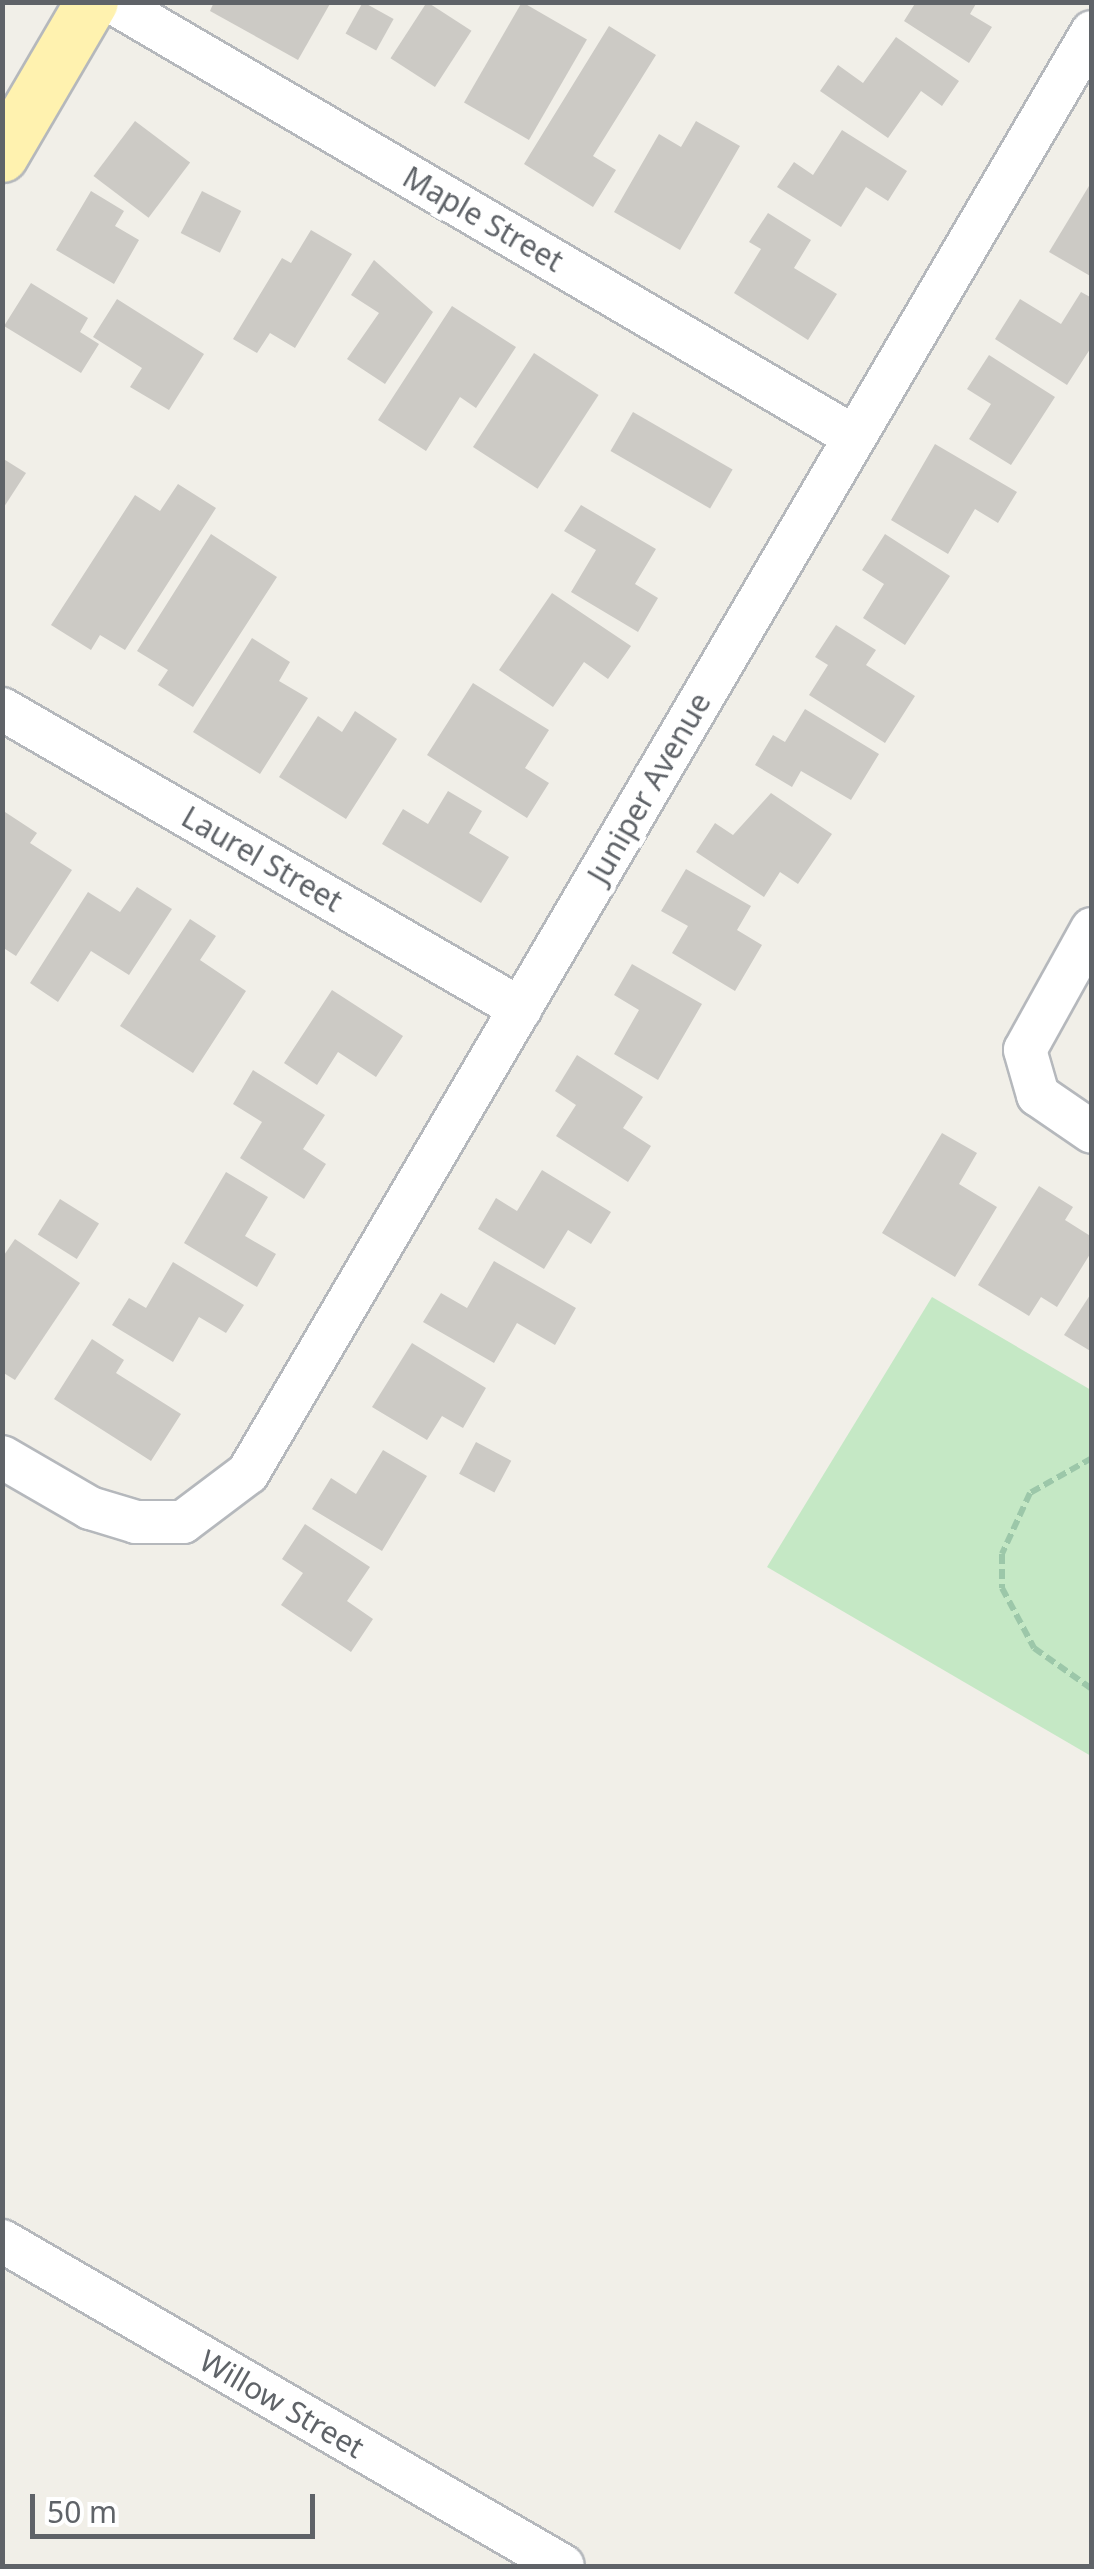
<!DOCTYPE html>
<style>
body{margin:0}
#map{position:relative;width:1094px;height:2569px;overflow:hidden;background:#f1efe8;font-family:"Noto Sans",sans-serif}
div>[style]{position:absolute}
.green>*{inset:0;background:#c5e8c5}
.building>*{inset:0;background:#cccac5;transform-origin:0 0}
.path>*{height:6px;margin-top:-3px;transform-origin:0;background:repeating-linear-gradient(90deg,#9cc7a9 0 10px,transparent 0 15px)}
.roads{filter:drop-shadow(2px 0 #b5b8bc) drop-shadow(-2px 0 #b5b8bc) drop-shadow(0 2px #b5b8bc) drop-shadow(0 -2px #b5b8bc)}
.minor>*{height:42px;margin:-21px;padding:0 21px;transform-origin:21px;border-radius:21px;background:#fff}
.major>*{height:52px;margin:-26px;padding:0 26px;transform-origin:26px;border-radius:26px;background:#fff2af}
span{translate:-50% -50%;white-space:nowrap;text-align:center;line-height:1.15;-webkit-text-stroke:10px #fff;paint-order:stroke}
.street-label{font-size:30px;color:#5f6368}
.frame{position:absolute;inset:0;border:5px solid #5f6368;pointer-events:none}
.scale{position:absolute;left:30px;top:2494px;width:285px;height:45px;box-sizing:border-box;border:5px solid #5f6368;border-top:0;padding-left:12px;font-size:30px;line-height:35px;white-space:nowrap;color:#5f6368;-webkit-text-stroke:8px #fff;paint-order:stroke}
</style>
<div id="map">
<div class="green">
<div style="clip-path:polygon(932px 1297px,1091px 1390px,1091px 1756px,767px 1567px)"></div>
</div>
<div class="building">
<div style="clip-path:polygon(214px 2px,331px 2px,298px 60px,210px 11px)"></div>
<div style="left:363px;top:2px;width:35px;height:36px;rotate:29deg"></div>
<div style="left:427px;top:2px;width:53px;height:67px;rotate:33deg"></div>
<div style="left:522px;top:2px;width:75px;height:116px;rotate:30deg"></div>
<div style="clip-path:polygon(916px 2px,977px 2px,970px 14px,992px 27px,969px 63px,904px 21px)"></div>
<div style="clip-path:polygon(609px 26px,656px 55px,593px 156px,616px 170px,593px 207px,524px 164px)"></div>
<div style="clip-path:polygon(896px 37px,959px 81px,942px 106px,921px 91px,888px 138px,820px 91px,838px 65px,863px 83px)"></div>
<div style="left:135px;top:121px;width:69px;height:69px;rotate:37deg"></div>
<div style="clip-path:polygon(696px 121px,740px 146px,680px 250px,614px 212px,659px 134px,681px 147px)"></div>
<div style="clip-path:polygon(842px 130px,907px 171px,888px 201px,866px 187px,841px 227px,777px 187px,794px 162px,813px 175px)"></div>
<div style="clip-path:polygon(1092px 181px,1092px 277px,1049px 252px)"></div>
<div style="clip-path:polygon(91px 191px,124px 211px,115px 226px,139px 240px,114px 284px,56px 250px)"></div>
<div style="left:202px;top:191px;width:44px;height:47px;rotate:27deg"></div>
<div style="clip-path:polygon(768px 213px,811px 240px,794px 268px,837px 294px,808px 340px,734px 293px,761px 249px,749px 242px)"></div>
<div style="clip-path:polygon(311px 230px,352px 254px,295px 348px,270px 333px,257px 353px,233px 339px,282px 258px,291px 263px)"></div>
<div style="clip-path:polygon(374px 260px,433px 312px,385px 384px,347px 359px,379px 313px,351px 295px)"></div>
<div style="clip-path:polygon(31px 283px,88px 318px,80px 332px,99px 344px,81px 373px,4px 326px)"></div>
<div style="clip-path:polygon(1081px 292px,1092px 298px,1092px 346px,1067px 385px,995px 339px,1020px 299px,1061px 324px)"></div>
<div style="clip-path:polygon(117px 299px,204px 354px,169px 410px,130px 387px,142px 368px,93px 337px)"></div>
<div style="clip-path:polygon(452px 306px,516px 347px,476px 408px,460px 397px,426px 451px,378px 420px)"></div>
<div style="left:534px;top:353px;width:77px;height:112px;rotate:33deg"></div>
<div style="clip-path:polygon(989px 355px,1055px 397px,1011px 465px,969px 439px,991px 404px,967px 389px)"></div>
<div style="left:633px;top:412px;width:115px;height:45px;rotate:30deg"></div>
<div style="clip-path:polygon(935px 444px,1017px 492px,998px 523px,975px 509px,948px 554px,891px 520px)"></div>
<div style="clip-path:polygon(2px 458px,26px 473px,2px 510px)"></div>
<div style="clip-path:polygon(178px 484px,216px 508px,125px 650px,100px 635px,91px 650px,51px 625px,135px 495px,160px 511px)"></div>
<div style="clip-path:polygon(581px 505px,656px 549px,635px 584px,658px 598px,638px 632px,571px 592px,596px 550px,564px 531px)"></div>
<div style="clip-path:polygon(211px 534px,277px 577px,193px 707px,158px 685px,168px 670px,137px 651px)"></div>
<div style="clip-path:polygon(885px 534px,950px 576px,905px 645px,863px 618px,884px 584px,862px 570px)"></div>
<div style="clip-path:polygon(552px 593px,631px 646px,608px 679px,584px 662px,553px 707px,499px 670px)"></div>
<div style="clip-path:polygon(836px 625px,876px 650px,866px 665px,915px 696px,885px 743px,809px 695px,828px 665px,815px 657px)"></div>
<div style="clip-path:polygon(252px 638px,290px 662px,279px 681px,308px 698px,260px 774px,193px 732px)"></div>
<div style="clip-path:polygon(473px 683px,549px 730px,525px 768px,549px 783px,527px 818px,427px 755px)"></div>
<div style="clip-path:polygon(805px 709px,879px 754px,851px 800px,801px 771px,792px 787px,755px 765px,773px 735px,785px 742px)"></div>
<div style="clip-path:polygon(355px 711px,397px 739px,346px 819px,279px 777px,318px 716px,342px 732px)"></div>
<div style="clip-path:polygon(448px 791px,482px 811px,469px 833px,509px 857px,481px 903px,382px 844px,403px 809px,428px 824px)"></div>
<div style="clip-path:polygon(771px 793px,832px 834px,798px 884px,780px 872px,764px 897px,696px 852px,715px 823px,733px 835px)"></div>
<div style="clip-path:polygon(5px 812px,37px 833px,30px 843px,72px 870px,16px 956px,2px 947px)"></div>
<div style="clip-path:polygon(686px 869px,751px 906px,737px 930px,762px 945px,735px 991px,672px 953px,688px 926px,661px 911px)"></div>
<div style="clip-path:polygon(137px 887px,172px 909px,129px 975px,91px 951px,58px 1002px,30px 983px,88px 892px,120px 912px)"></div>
<div style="clip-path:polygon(190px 919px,216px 936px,200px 960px,246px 991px,193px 1073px,120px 1026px)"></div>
<div style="clip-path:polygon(632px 964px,702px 1004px,658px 1080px,614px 1054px,639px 1010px,614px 995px)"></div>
<div style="clip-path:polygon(332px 990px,403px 1036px,376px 1077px,338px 1052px,317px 1085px,284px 1063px)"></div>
<div style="clip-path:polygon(577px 1055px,643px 1097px,623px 1128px,651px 1146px,628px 1182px,556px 1136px,576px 1105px,555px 1091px)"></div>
<div style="clip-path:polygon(253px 1070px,325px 1115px,303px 1149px,326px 1164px,304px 1199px,240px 1158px,262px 1122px,233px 1104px)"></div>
<div style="clip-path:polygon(942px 1133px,977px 1153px,959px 1184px,997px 1207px,955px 1277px,882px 1233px)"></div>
<div style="clip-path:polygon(542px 1170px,611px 1212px,591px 1244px,568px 1230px,544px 1269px,478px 1229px,496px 1198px,517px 1211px)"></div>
<div style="clip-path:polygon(226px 1172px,268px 1197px,245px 1236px,276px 1254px,257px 1287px,184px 1243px)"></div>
<div style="clip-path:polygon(1039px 1186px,1073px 1207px,1065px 1220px,1092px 1237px,1092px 1251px,1057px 1307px,1041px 1297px,1029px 1316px,978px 1285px)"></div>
<div style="left:60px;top:1199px;width:46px;height:42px;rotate:32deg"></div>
<div style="clip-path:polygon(15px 1239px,80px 1283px,15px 1380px,2px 1372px,2px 1258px)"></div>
<div style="clip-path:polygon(494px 1261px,576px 1308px,555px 1345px,517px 1323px,494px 1363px,423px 1322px,441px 1293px,467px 1308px)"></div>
<div style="clip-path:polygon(173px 1262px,244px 1305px,226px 1333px,199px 1317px,173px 1362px,112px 1325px,129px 1298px,146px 1308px)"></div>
<div style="clip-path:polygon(1092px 1292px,1092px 1352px,1064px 1335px)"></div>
<div style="clip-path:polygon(92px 1339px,124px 1360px,116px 1373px,181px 1414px,151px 1461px,54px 1399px)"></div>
<div style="clip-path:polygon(412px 1343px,486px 1388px,463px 1428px,442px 1416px,427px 1440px,372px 1407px)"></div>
<div style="left:476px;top:1442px;width:40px;height:36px;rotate:28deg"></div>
<div style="clip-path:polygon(383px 1450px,427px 1476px,382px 1551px,312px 1509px,331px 1478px,356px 1494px)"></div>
<div style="clip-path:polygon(305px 1524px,370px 1567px,347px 1601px,373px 1619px,351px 1652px,281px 1605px,303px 1573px,282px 1559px)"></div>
</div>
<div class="path">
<div style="left:1092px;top:1458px;width:71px;rotate:150.6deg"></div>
<div style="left:1030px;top:1493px;width:67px;rotate:114.7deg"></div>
<div style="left:1002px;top:1554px;width:34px;rotate:90deg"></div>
<div style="left:1002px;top:1588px;width:68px;rotate:61.9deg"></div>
<div style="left:1034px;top:1648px;width:71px;rotate:35.3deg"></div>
</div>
<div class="roads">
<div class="minor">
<div style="left:112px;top:2px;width:859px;rotate:30.36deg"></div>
<div style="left:2px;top:709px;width:599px;rotate:30.03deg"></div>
<div style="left:1092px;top:929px;width:138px;rotate:119deg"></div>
<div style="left:1025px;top:1050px;width:47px;rotate:73.9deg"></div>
<div style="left:1038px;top:1095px;width:65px;rotate:34.4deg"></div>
<div style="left:2px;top:1457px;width:102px;rotate:30.1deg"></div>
<div style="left:90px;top:1508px;width:48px;rotate:16.9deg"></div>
<div style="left:136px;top:1522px;width:47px"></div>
<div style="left:183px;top:1522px;width:81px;rotate:-37deg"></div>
<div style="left:248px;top:1473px;width:1670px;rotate:-59.64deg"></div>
<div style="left:2px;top:2241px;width:648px;rotate:30.08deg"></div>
</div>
<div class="major">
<div style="left:2px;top:156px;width:178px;rotate:-59.7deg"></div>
</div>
</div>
<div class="street-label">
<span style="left:483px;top:219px;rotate:30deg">Maple Street</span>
<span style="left:649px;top:788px;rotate:-60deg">Juniper Avenue</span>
<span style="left:262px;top:859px;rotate:30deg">Laurel Street</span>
<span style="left:282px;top:2404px;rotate:30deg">Willow Street</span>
</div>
<div class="frame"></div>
<div class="scale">50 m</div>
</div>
